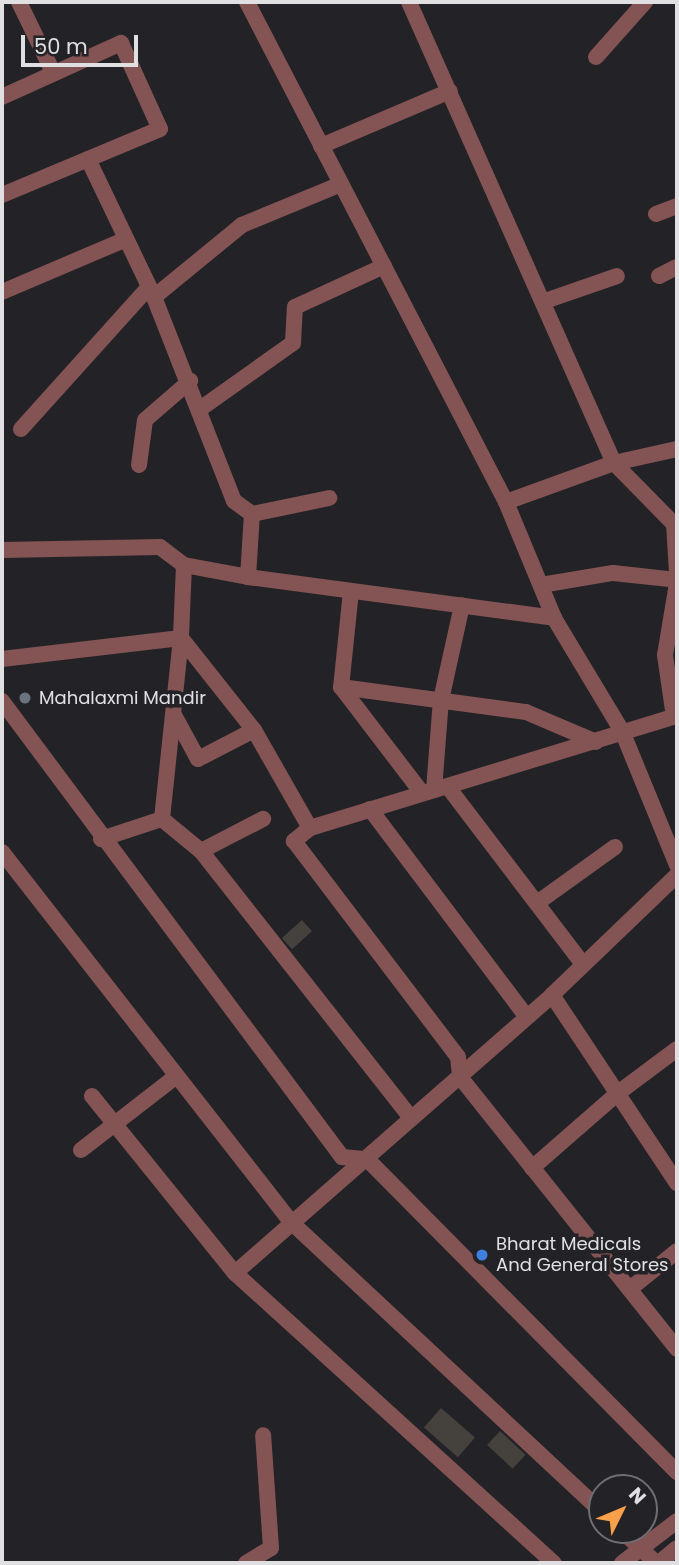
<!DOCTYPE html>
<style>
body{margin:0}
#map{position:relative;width:679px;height:1565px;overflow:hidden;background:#232227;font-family:Poppins,sans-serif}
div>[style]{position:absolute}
.building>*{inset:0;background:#45413c;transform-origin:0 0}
.minor>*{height:16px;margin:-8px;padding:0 8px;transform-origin:8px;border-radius:8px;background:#835453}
.dots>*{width:19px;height:19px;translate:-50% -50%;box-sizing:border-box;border:4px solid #232227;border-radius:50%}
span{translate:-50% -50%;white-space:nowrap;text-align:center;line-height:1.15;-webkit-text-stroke:7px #232227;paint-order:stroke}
.poi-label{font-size:18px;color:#e0e0e3}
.left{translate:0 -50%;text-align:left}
.frame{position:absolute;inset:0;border:4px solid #e0e0e3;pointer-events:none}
.north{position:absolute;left:588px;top:1474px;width:70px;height:70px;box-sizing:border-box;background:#232227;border:2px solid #6f6e72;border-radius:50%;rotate:47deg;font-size:19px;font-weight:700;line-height:28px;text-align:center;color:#e0e0e3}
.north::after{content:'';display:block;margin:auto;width:24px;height:32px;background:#f8a14a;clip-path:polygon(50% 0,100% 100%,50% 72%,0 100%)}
.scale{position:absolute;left:21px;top:35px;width:117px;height:32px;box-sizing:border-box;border:4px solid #e0e0e3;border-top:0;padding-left:9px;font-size:21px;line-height:24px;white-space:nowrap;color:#e0e0e3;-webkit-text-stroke:5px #232227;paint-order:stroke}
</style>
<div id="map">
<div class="building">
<div style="left:302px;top:920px;width:15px;height:27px;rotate:48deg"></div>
<div style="left:441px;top:1408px;width:45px;height:26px;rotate:41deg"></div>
<div style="left:500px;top:1431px;width:35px;height:19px;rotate:43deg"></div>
</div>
<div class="minor">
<div style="left:19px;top:2px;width:78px;rotate:64.1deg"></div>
<div style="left:247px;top:2px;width:563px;rotate:62.62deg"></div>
<div style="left:506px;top:502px;width:126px;rotate:67.5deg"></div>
<div style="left:554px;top:618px;width:132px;rotate:59deg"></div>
<div style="left:622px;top:731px;width:145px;rotate:67.7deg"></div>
<div style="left:409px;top:2px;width:505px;rotate:66.03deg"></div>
<div style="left:614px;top:463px;width:86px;rotate:45.5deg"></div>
<div style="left:674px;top:524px;width:49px;rotate:86.5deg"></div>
<div style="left:596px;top:57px;width:74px;rotate:-48.3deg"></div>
<div style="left:2px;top:97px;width:131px;rotate:-24.4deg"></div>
<div style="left:121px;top:43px;width:94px;rotate:65.6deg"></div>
<div style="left:160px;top:129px;width:171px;rotate:157.3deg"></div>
<div style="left:321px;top:146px;width:140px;rotate:-23.1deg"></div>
<div style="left:88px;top:159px;width:153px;rotate:64.4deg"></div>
<div style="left:154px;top:297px;width:219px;rotate:68.6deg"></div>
<div style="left:234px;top:501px;width:22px;rotate:36deg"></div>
<div style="left:656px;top:214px;width:22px;rotate:-21deg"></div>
<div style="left:659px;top:276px;width:20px;rotate:-27deg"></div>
<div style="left:2px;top:292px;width:135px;rotate:-23.1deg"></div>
<div style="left:154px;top:297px;width:114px;rotate:-39.3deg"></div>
<div style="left:242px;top:225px;width:107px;rotate:-22.5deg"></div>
<div style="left:545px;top:301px;width:76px;rotate:-19.1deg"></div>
<div style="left:200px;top:409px;width:114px;rotate:-35.4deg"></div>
<div style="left:293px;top:343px;width:36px;rotate:-87deg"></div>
<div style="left:295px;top:307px;width:98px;rotate:-24.7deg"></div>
<div style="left:21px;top:429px;width:191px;rotate:-48deg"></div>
<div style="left:139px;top:465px;width:45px;rotate:-82.4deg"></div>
<div style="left:145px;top:420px;width:60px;rotate:-40.9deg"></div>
<div style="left:506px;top:502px;width:115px;rotate:-19.9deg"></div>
<div style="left:614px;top:463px;width:65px;rotate:-12.5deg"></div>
<div style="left:2px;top:550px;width:158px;rotate:-1.1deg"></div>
<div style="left:160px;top:547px;width:30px;rotate:37deg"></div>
<div style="left:184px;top:565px;width:65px;rotate:10.6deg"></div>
<div style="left:248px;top:577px;width:309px;rotate:7.6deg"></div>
<div style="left:184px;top:565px;width:73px;rotate:92.4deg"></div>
<div style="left:181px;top:638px;width:182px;rotate:96deg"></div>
<div style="left:162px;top:819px;width:50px;rotate:39.4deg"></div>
<div style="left:201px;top:851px;width:340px;rotate:51.8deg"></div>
<div style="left:248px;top:577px;width:63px;rotate:-86.4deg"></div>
<div style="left:252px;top:514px;width:79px;rotate:-11.7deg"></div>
<div style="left:541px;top:585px;width:73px;rotate:-9.5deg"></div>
<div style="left:613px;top:573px;width:64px;rotate:6.2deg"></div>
<div style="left:351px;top:591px;width:97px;rotate:95.9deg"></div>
<div style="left:341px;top:687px;width:187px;rotate:7.7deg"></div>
<div style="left:526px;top:712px;width:76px;rotate:23.2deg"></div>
<div style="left:2px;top:659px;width:180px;rotate:-6.7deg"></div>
<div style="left:181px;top:638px;width:117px;rotate:51.6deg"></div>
<div style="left:254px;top:730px;width:113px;rotate:60.3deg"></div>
<div style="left:310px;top:828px;width:384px;rotate:-17deg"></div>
<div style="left:341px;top:687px;width:133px;rotate:52.6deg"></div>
<div style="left:2px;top:701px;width:569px;rotate:53.29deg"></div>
<div style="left:342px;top:1157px;width:25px;rotate:5deg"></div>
<div style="left:367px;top:1159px;width:441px;rotate:45.3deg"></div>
<div style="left:174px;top:715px;width:50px;rotate:61.4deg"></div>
<div style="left:198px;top:759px;width:63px;rotate:-27.4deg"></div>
<div style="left:674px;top:717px;width:63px;rotate:-98.3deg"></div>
<div style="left:665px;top:655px;width:73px;rotate:-80.5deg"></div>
<div style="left:448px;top:787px;width:223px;rotate:52.7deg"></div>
<div style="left:434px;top:790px;width:90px;rotate:-85.6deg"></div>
<div style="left:441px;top:700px;width:97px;rotate:-77.5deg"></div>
<div style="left:370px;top:809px;width:259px;rotate:53deg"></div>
<div style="left:310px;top:828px;width:21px;rotate:141deg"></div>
<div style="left:294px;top:841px;width:271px;rotate:52.8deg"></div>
<div style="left:458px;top:1057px;width:20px;rotate:84deg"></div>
<div style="left:460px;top:1077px;width:348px;rotate:51.4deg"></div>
<div style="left:101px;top:839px;width:64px;rotate:-18.2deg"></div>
<div style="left:201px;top:851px;width:70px;rotate:-27.3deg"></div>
<div style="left:2px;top:852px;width:469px;rotate:52deg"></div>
<div style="left:291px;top:1222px;width:425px;rotate:43deg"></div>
<div style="left:537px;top:903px;width:96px;rotate:-35.7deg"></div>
<div style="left:552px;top:995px;width:173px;rotate:-43.8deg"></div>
<div style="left:92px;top:1096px;width:228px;rotate:51.1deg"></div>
<div style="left:235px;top:1273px;width:431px;rotate:42.3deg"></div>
<div style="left:81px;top:1150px;width:119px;rotate:-37.8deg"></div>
<div style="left:532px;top:1168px;width:114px;rotate:-41.1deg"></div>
<div style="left:618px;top:1093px;width:74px;rotate:-36.7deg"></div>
<div style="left:235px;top:1273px;width:422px;rotate:-41.2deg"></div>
<div style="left:552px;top:995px;width:226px;rotate:56.4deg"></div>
<div style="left:631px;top:1288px;width:59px;rotate:-38.8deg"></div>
<div style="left:621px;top:1530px;width:48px;rotate:43.3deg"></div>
<div style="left:246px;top:1563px;width:29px;rotate:-31deg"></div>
<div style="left:271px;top:1548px;width:113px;rotate:-94deg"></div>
<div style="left:622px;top:1563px;width:69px;rotate:-37.4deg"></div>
<div style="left:659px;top:1563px;width:23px;rotate:-40deg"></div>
</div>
<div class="dots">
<div style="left:25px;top:698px;background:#6b7280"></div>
<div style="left:482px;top:1255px;background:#3f7fe0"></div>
</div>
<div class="poi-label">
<span class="left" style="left:39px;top:698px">Mahalaxmi Mandir</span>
<span class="left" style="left:496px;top:1255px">Bharat Medicals<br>And General Stores</span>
</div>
<div class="frame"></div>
<div class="north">N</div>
<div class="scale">50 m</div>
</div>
